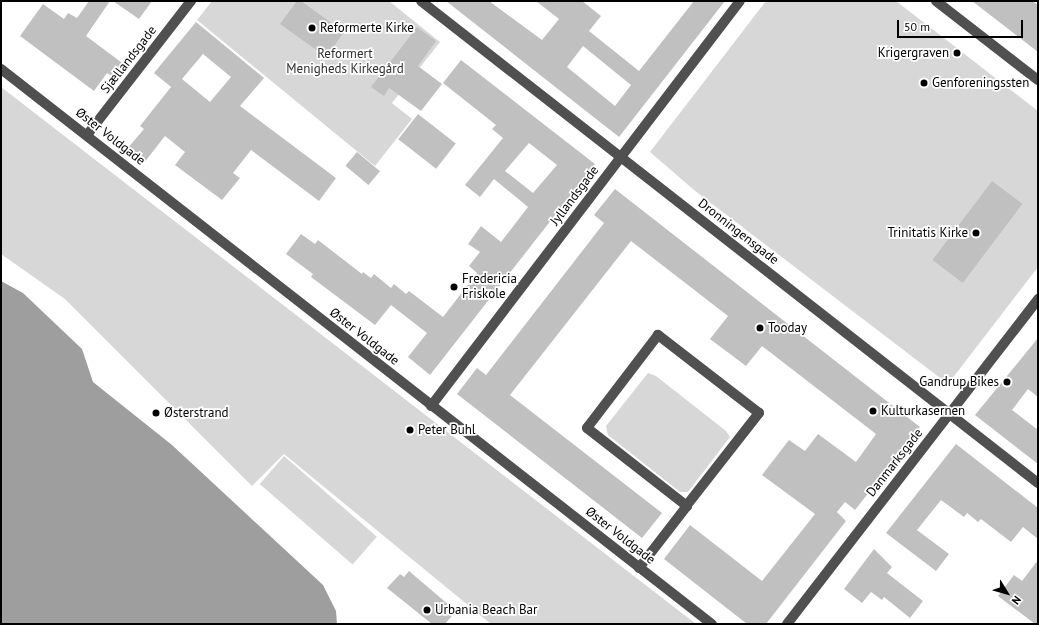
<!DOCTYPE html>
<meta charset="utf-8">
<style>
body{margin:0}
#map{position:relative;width:1039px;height:625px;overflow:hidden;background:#fff;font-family:"PT Sans",sans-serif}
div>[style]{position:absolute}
.green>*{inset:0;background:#d7d7d7;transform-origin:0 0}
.water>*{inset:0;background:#9e9e9e}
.building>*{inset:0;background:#c0c0c0;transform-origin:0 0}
.minor>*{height:10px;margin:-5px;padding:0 5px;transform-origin:5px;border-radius:5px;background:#505050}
.dots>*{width:11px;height:11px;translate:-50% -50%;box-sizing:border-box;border:2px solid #fff;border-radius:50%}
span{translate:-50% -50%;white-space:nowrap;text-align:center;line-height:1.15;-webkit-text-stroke:3.5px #fff;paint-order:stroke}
.poi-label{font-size:13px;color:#000}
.left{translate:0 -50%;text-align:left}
.right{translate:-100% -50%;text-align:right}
.park-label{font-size:13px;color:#2e2e2e}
.street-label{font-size:13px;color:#000}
.frame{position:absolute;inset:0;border:2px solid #000;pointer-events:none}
.north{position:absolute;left:987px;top:573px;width:40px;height:40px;-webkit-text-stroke:3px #fff;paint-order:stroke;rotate:127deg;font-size:11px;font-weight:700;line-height:16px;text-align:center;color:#000}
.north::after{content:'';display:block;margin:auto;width:14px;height:18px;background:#000;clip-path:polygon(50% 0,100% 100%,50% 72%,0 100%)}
.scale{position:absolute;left:897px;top:20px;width:126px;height:18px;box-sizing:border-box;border:2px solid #000;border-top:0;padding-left:5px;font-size:12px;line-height:14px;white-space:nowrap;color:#000;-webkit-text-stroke:3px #fff;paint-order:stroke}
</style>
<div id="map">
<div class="green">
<div style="clip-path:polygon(212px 1px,389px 1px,440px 42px,392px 103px,412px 119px,375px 166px,197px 20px)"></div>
<div style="clip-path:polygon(766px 1px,896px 1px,1038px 111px,1038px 267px,948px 384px,694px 190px,650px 152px)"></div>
<div style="clip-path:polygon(1px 87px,696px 624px,491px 624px,284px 454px,252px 486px,65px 299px,1px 254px)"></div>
<div style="clip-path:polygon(648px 373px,656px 376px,726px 431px,730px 437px,688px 492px,680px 492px,608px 435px,606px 426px)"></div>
<div style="left:284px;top:456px;width:123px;height:37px;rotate:41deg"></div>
</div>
<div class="water">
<div style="clip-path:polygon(1px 281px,23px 293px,82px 349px,93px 382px,172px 445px,323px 585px,336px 611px,337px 624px,1px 624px)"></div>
</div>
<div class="building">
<div style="clip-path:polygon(89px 1px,110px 1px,86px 36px,125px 65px,115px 78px,107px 73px,94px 91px,20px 36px,43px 4px,64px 19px,68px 13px,77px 18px)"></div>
<div style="clip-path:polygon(113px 1px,152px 1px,139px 19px)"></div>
<div style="clip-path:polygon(297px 1px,301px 1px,344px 32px,326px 57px,280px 24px)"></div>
<div style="clip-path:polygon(evenodd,446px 1px,489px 1px,542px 40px,559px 19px,536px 1px,582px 1px,601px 16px,589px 31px,639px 71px,694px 1px,725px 1px,619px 137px,446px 1px,583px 46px,631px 85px,615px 106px,567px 67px,583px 46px)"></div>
<div style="clip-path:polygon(972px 1px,1032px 1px,1038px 5px,1038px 52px)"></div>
<div style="clip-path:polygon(evenodd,196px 22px,264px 78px,240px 106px,336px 178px,319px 201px,251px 150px,233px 173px,240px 178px,222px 200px,175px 165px,185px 152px,165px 136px,144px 163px,127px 149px,144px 129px,140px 126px,171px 87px,154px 73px,196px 22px,203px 54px,231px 77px,210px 102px,182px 79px,203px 54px)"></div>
<div style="clip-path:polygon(417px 27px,436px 41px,418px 66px,442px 84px,421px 111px,389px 88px,384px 96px,371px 87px)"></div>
<div style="clip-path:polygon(evenodd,461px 60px,595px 164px,430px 375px,408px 357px,427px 333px,391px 305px,375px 325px,311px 277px,313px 274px,286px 254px,301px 234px,315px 244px,318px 240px,362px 274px,363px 272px,371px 278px,374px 274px,391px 288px,394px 284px,406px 294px,409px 291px,443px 317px,477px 273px,469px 266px,480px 252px,468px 244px,481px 226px,501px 242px,528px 207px,494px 179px,480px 197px,465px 185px,503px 138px,492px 129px,496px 125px,443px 83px,461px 60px,529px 143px,557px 165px,533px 193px,505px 171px,529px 143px)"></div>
<div style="left:418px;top:114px;width:48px;height:32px;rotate:38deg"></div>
<div style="left:357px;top:152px;width:30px;height:18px;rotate:40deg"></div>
<div style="left:992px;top:181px;width:38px;height:99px;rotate:37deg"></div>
<div style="clip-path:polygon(615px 189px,920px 427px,855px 510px,845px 502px,837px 512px,846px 521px,766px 624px,747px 624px,664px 559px,690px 525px,762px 581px,815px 514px,762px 475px,789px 440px,805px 451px,818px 434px,856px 462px,876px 434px,762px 346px,746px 366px,710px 339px,728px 316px,631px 241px,510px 395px,662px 513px,642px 538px,457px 394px,477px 368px,486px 375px,604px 223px,594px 215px)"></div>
<div style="clip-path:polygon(1038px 338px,1038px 397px,1028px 389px,1012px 410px,1038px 430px,1038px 464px,975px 415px)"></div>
<div style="clip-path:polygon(956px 444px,1038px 508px,1038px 539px,1023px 527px,1011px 542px,981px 519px,978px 522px,967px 513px,964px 517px,941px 500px,917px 530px,949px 554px,936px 571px,886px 533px)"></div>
<div style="clip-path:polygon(874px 549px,892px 567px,887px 573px,923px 601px,910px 618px,884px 597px,882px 600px,871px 592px,862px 603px,844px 589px)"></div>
<div style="clip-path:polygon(1038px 560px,1038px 624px,1035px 624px,998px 596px,1014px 575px,1022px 581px)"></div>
<div style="clip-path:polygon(409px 571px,456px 611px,445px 624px,432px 624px,387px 588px,400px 574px,404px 577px)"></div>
</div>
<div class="minor">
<div style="left:421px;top:1px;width:783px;rotate:38deg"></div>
<div style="left:936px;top:1px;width:129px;rotate:37.8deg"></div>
<div style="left:1px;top:69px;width:902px;rotate:37.98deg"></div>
<div style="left:87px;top:135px;width:170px;rotate:-52.2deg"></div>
<div style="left:431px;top:406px;width:509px;rotate:-52.66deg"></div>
<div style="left:639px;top:568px;width:78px;rotate:-52.3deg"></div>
<div style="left:687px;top:506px;width:1px;rotate:-90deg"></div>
<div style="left:687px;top:505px;width:117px;rotate:-52deg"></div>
<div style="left:759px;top:413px;width:128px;rotate:-142.3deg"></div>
<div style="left:658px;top:335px;width:117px;rotate:127.4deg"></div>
<div style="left:587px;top:428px;width:127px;rotate:38deg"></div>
<div style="left:787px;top:624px;width:411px;rotate:-52.3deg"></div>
</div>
<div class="dots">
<div style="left:312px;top:28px;background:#000"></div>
<div style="left:957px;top:53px;background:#000"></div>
<div style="left:924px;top:83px;background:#000"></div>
<div style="left:976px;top:233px;background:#000"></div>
<div style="left:454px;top:287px;background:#000"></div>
<div style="left:760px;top:328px;background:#000"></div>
<div style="left:1007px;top:382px;background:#000"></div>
<div style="left:873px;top:411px;background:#000"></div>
<div style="left:156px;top:413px;background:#000"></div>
<div style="left:410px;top:430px;background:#000"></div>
<div style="left:427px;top:610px;background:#000"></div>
</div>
<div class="poi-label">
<span class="left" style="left:320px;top:28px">Reformerte Kirke</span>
<span class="right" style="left:949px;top:53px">Krigergraven</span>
<span class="left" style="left:932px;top:83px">Genforeningssten</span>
<span class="right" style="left:968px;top:233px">Trinitatis Kirke</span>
<span class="left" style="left:462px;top:287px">Fredericia<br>Friskole</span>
<span class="left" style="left:768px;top:328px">Tooday</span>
<span class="right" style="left:999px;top:382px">Gandrup Bikes</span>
<span class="left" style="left:881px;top:411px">Kulturkasernen</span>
<span class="left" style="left:164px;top:413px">Østerstrand</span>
<span class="left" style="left:418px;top:430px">Peter Buhl</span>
<span class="left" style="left:435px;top:610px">Urbania Beach Bar</span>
</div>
<div class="park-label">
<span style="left:345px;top:62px">Reformert<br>Menigheds Kirkegård</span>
</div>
<div class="street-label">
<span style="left:129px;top:60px;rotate:-52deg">Sjællandsgade</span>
<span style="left:110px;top:137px;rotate:38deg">Øster Voldgade</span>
<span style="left:575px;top:196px;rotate:-53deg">Jyllandsgade</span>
<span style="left:738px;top:232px;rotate:38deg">Dronningensgade</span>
<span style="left:364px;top:337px;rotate:38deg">Øster Voldgade</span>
<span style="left:895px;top:463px;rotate:-52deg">Danmarksgade</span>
<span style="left:620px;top:536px;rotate:38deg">Øster Voldgade</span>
</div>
<div class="frame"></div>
<div class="north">N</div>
<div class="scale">50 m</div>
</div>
